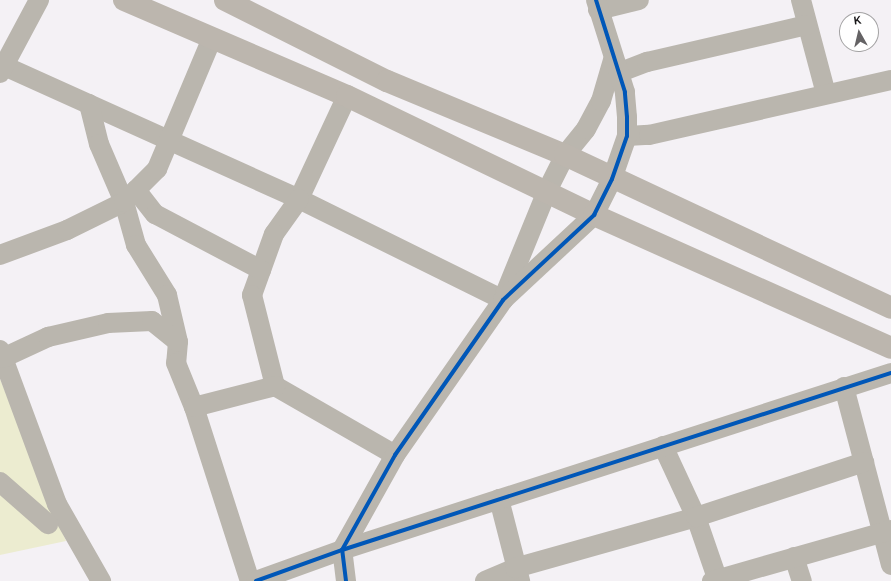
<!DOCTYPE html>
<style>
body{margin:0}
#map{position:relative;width:891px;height:581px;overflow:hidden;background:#f4f1f5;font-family:Raleway,sans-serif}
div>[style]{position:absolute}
.green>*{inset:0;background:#ececd0}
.minor>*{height:20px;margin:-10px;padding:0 10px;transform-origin:10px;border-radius:10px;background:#bab6ae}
.major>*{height:22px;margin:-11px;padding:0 11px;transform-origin:11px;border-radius:11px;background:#bcb6ae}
.cycleway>*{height:4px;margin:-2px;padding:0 2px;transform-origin:2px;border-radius:2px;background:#0057b8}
span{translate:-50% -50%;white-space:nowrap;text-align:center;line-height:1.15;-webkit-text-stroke:4px #fff;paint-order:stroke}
.north{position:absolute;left:839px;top:12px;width:40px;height:40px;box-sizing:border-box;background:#fff;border:1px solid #a3a2a3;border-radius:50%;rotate:352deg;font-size:11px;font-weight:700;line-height:16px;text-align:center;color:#181618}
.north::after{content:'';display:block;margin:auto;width:14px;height:18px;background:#656365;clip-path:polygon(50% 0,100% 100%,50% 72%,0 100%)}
</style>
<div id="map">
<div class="green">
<div style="clip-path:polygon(0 379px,66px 541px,0 555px)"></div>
</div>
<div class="minor">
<div style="left:801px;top:0;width:97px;rotate:75.1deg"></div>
<div style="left:598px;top:10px;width:42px;rotate:-13.7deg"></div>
<div style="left:0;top:64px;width:328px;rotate:24.3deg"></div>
<div style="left:299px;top:199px;width:228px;rotate:26.3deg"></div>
<div style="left:0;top:73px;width:83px;rotate:-61.9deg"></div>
<div style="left:618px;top:73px;width:31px;rotate:-21deg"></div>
<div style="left:647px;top:62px;width:164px;rotate:-13deg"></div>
<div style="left:347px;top:96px;width:114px;rotate:115deg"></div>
<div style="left:299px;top:199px;width:43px;rotate:125.5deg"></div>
<div style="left:274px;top:234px;width:65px;rotate:109.8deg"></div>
<div style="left:252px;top:295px;width:94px;rotate:75.8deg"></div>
<div style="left:275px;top:386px;width:138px;rotate:29.9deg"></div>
<div style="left:89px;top:104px;width:41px;rotate:76deg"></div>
<div style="left:99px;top:144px;width:63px;rotate:66.7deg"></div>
<div style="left:124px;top:202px;width:45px;rotate:74.4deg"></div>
<div style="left:136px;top:245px;width:59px;rotate:58.2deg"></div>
<div style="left:167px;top:295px;width:48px;rotate:76.8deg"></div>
<div style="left:178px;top:342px;width:21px;rotate:95deg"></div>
<div style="left:176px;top:363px;width:48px;rotate:67.8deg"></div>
<div style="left:194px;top:407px;width:183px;rotate:72.2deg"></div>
<div style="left:627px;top:136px;width:22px;rotate:-3deg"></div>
<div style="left:649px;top:135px;width:248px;rotate:-12.8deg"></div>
<div style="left:136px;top:190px;width:31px;rotate:52deg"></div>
<div style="left:155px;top:214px;width:120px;rotate:27.8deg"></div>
<div style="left:0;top:255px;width:72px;rotate:-20.5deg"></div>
<div style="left:67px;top:230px;width:64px;rotate:-26.2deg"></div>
<div style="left:124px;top:202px;width:47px;rotate:-45deg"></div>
<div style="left:157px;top:169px;width:142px;rotate:-67.2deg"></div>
<div style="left:505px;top:294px;width:111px;rotate:-67.8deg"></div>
<div style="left:547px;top:191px;width:40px;rotate:-63.4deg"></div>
<div style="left:565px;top:155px;width:33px;rotate:-51deg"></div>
<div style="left:586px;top:129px;width:32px;rotate:-62deg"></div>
<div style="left:601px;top:101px;width:43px;rotate:-73.7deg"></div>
<div style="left:0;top:350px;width:164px;rotate:69.7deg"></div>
<div style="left:57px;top:504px;width:89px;rotate:60.3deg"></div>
<div style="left:3px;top:358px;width:50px;rotate:-25deg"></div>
<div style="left:48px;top:337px;width:62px;rotate:-13.1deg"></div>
<div style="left:108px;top:323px;width:44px;rotate:-2.6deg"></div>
<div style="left:152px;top:321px;width:33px;rotate:39deg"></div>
<div style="left:844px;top:387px;width:184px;rotate:75.2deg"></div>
<div style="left:194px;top:407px;width:84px;rotate:-14.5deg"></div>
<div style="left:663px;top:446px;width:78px;rotate:65.1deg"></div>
<div style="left:696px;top:517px;width:68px;rotate:71deg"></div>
<div style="left:0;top:482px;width:64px;rotate:41.2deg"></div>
<div style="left:499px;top:499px;width:85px;rotate:75.6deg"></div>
<div style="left:794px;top:557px;width:25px;rotate:72deg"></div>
<div style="left:256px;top:581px;width:91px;rotate:-19.8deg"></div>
<div style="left:342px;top:550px;width:577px;rotate:-17.87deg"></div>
<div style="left:346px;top:581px;width:31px;rotate:-97deg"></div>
<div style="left:342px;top:550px;width:109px;rotate:-60.8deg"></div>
<div style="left:395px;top:455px;width:189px;rotate:-55.1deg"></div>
<div style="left:503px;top:300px;width:125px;rotate:-43deg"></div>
<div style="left:594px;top:215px;width:40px;rotate:-63.4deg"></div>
<div style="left:612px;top:179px;width:46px;rotate:-70.8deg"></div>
<div style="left:627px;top:136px;width:19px;rotate:-90deg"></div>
<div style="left:627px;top:117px;width:25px;rotate:-95deg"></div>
<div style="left:625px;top:92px;width:96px;rotate:-107.5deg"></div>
<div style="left:485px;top:581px;width:33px;rotate:-23deg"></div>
<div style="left:515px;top:568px;width:188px;rotate:-15.7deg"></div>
<div style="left:696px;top:517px;width:177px;rotate:-18.1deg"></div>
<div style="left:712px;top:581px;width:186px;rotate:-15.9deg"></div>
</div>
<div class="major">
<div style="left:124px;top:0;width:243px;rotate:23.3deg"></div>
<div style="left:347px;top:96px;width:274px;rotate:25.7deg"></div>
<div style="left:594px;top:215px;width:325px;rotate:24.1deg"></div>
<div style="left:225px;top:0;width:181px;rotate:26.6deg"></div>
<div style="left:387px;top:81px;width:193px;rotate:22.6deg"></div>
<div style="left:565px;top:155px;width:360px;rotate:25.1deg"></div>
</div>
<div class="cycleway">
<div style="left:256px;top:581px;width:91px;rotate:-19.8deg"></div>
<div style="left:342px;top:550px;width:577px;rotate:-17.87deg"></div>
<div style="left:346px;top:581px;width:31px;rotate:-97deg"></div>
<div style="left:342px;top:550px;width:109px;rotate:-60.8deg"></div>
<div style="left:395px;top:455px;width:189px;rotate:-55.1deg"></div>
<div style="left:503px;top:300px;width:125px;rotate:-43deg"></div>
<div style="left:594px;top:215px;width:40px;rotate:-63.4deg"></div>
<div style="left:612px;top:179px;width:46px;rotate:-70.8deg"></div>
<div style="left:627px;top:136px;width:19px;rotate:-90deg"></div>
<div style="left:627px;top:117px;width:25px;rotate:-95deg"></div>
<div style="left:625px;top:92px;width:96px;rotate:-107.5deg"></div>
</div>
<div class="north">K</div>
</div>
